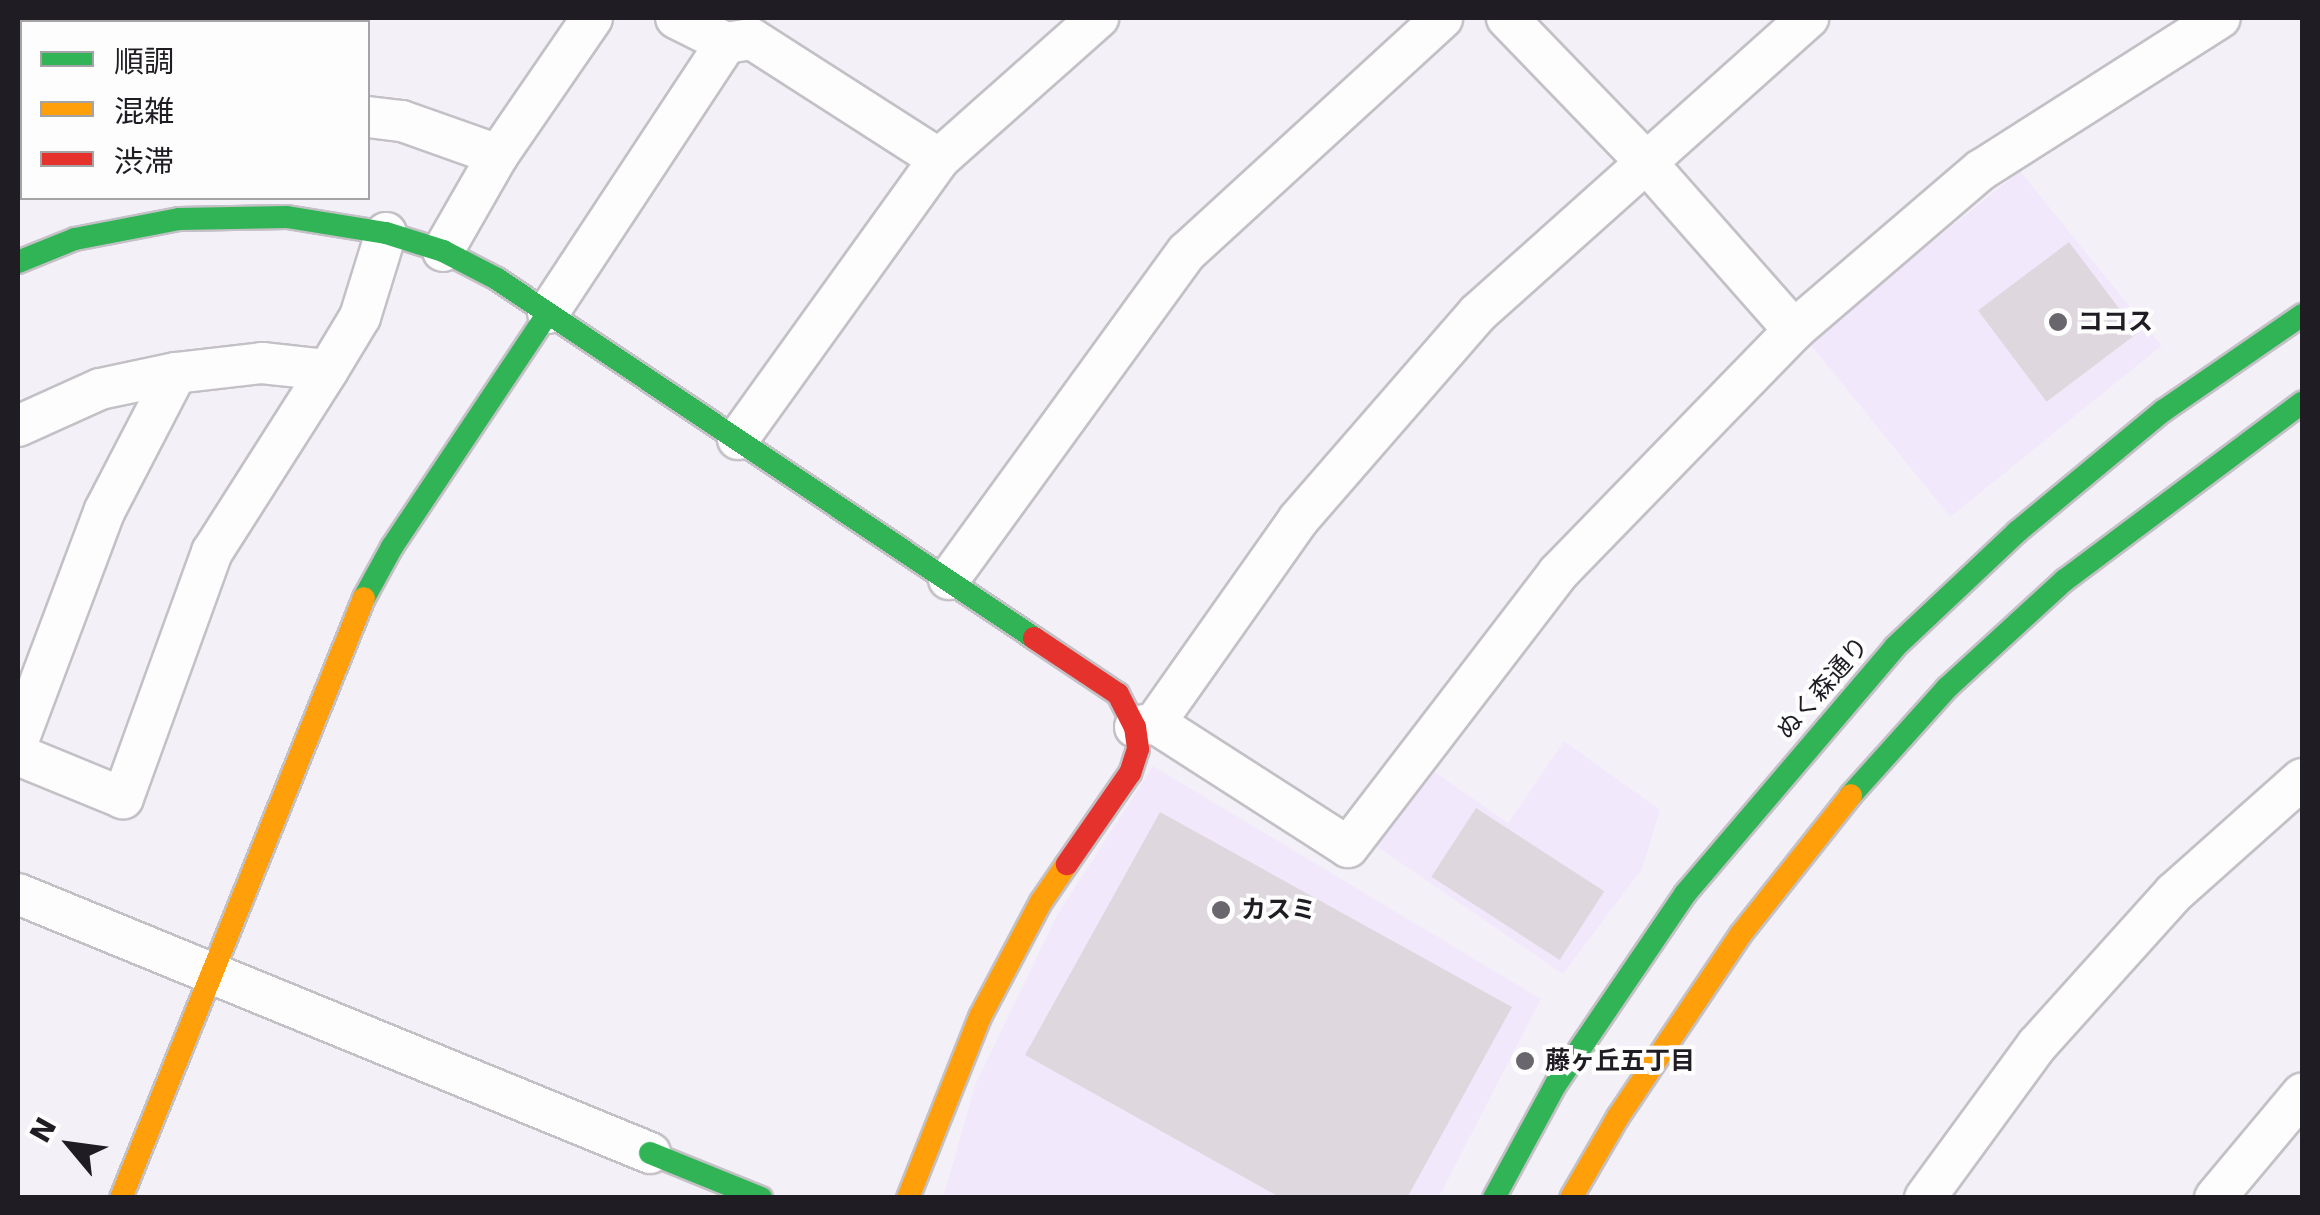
<!DOCTYPE html>
<meta charset="utf-8">
<style>
body{margin:0}
#map{position:relative;width:2320px;height:1215px;overflow:hidden;background:#f4f0f8;font-family:"DejaVu Sans","Noto Sans JP",sans-serif}
div>[style]{position:absolute}
.built>*{inset:0;background:#f2e8fb;transform-origin:0 0}
.building>*{inset:0;background:#ded8de;transform-origin:0 0}
.roads{filter:drop-shadow(2px 0 #c3c0c6) drop-shadow(-2px 0 #c3c0c6) drop-shadow(0 2px #c3c0c6) drop-shadow(0 -2px #c3c0c6)}
.street>*{height:40px;margin:-20px;padding:0 20px;transform-origin:20px;border-radius:20px;background:#fdfdfe}
.fast>*{height:22px;margin:-11px;padding:0 11px;transform-origin:11px;border-radius:11px;background:#30b455}
.slow>*{height:22px;margin:-11px;padding:0 11px;transform-origin:11px;border-radius:11px;background:#ff9f0a}
.jam>*{height:22px;margin:-11px;padding:0 11px;transform-origin:11px;border-radius:11px;background:#e5322d}
.dots>*{width:28px;height:28px;translate:-50% -50%;box-sizing:border-box;border:5px solid #fdfdfd;border-radius:50%}
span{translate:-50% -50%;white-space:nowrap;text-align:center;line-height:1.15;-webkit-text-stroke:8px #fdfdfd;paint-order:stroke}
.poi-label{font-size:25px;color:#1f1c23;font-weight:700}
.left{translate:0 -50%;text-align:left}
.street-label{font-size:25px;color:#1f1c23}
.frame{position:absolute;inset:0;border:20px solid #1f1c23;pointer-events:none}
.legend{position:absolute;left:20px;top:20px;width:350px;height:180px;box-sizing:border-box;background:#fdfdfd;border:2px solid #a4a3a6;margin:0;padding:12px 18px;list-style:none;font-size:30px;color:#1f1c23}
.legend li{display:flex;align-items:center;gap:20px;height:50px}
.legend b{width:50px;border:2px solid #a4a3a6}
.north{position:absolute;left:20px;top:1095px;width:100px;height:100px;-webkit-text-stroke:8px #fdfdfd;paint-order:stroke;rotate:299deg;font-size:28px;font-weight:700;line-height:40px;text-align:center;color:#1f1c23}
.north::after{content:'';display:block;margin:auto;width:35px;height:45px;background:#1f1c23;clip-path:polygon(50% 0,100% 100%,50% 72%,0 100%)}
</style>
<div id="map">
<div class="built">
<div style="left:2020px;top:171px;width:225px;height:272px;rotate:51deg"></div>
<div style="clip-path:polygon(1564px 741px,1660px 810px,1642px 869px,1563px 974px,1379px 848px,1375px 839px,1429px 768px,1508px 823px)"></div>
<div style="clip-path:polygon(1153px 766px,1541px 999px,1439px 1197px,943px 1198px,975px 1085px,1057px 915px)"></div>
</div>
<div class="building">
<div style="left:2069px;top:242px;width:114px;height:114px;rotate:53deg"></div>
<div style="left:1476px;top:808px;width:153px;height:82px;rotate:33deg"></div>
<div style="clip-path:polygon(1160px 812px,1512px 1007px,1407px 1198px,1281px 1198px,1025px 1055px)"></div>
</div>
<div class="roads">
<div class="street">
<div style="left:32px;top:18px;width:5px;rotate:53deg"></div>
<div style="left:676px;top:18px;width:56px;rotate:26.6deg"></div>
<div style="left:726px;top:43px;width:26px;rotate:-9deg"></div>
<div style="left:752px;top:39px;width:222px;rotate:32.7deg"></div>
<div style="left:1507px;top:18px;width:197px;rotate:46deg"></div>
<div style="left:1644px;top:160px;width:227px;rotate:48.6deg"></div>
<div style="left:80px;top:22px;width:5px;rotate:-53deg"></div>
<div style="left:335px;top:22px;width:4px;rotate:-63deg"></div>
<div style="left:368px;top:117px;width:34px;rotate:7deg"></div>
<div style="left:402px;top:121px;width:102px;rotate:19.5deg"></div>
<div style="left:443px;top:251px;width:111px;rotate:-60.2deg"></div>
<div style="left:498px;top:155px;width:166px;rotate:-55.5deg"></div>
<div style="left:548px;top:313px;width:323px;rotate:-56.6deg"></div>
<div style="left:328px;top:370px;width:62px;rotate:-58.9deg"></div>
<div style="left:360px;top:317px;width:88px;rotate:-72.8deg"></div>
<div style="left:18px;top:426px;width:90px;rotate:-24.3deg"></div>
<div style="left:100px;top:389px;width:78px;rotate:-11.9deg"></div>
<div style="left:176px;top:373px;width:87px;rotate:-6.6deg"></div>
<div style="left:262px;top:363px;width:66px;rotate:6.1deg"></div>
<div style="left:328px;top:370px;width:216px;rotate:122.5deg"></div>
<div style="left:212px;top:552px;width:262px;rotate:109.9deg"></div>
<div style="left:123px;top:798px;width:113px;rotate:-157.7deg"></div>
<div style="left:738px;top:439px;width:345px;rotate:-54.3deg"></div>
<div style="left:939px;top:159px;width:213px;rotate:-41.6deg"></div>
<div style="left:949px;top:579px;width:404px;rotate:-54deg"></div>
<div style="left:1187px;top:252px;width:346px;rotate:-42.5deg"></div>
<div style="left:1155px;top:723px;width:229px;rotate:32.7deg"></div>
<div style="left:1348px;top:847px;width:345px;rotate:-52.5deg"></div>
<div style="left:1558px;top:573px;width:339px;rotate:-45.8deg"></div>
<div style="left:1794px;top:330px;width:246px;rotate:-40.6deg"></div>
<div style="left:1981px;top:170px;width:283px;rotate:-32.5deg"></div>
<div style="left:1135px;top:727px;width:20px;rotate:-11deg"></div>
<div style="left:1155px;top:723px;width:248px;rotate:-54.8deg"></div>
<div style="left:1298px;top:520px;width:274px;rotate:-49deg"></div>
<div style="left:1478px;top:313px;width:443px;rotate:-41.8deg"></div>
<div style="left:18px;top:741px;width:247px;rotate:-69.4deg"></div>
<div style="left:105px;top:510px;width:154px;rotate:-62.6deg"></div>
<div style="left:18px;top:894px;width:683px;rotate:22.28deg"></div>
<div style="left:1925px;top:1198px;width:190px;rotate:-53.8deg"></div>
<div style="left:2037px;top:1045px;width:205px;rotate:-48deg"></div>
<div style="left:2174px;top:893px;width:171px;rotate:-41.7deg"></div>
<div style="left:2215px;top:1198px;width:136px;rotate:-50.1deg"></div>
</div>
<div class="fast">
<div style="left:18px;top:262px;width:61px;rotate:-22deg"></div>
<div style="left:75px;top:239px;width:106px;rotate:-10.9deg"></div>
<div style="left:179px;top:219px;width:108px;rotate:-1.1deg"></div>
<div style="left:287px;top:217px;width:100px;rotate:9.2deg"></div>
<div style="left:386px;top:233px;width:60px;rotate:17.5deg"></div>
<div style="left:443px;top:251px;width:61px;rotate:27.4deg"></div>
<div style="left:497px;top:279px;width:646px;rotate:33.76deg"></div>
<div style="left:364px;top:598px;width:58px;rotate:-61.2deg"></div>
<div style="left:392px;top:547px;width:281px;rotate:-56.3deg"></div>
<div style="left:1851px;top:795px;width:144px;rotate:-48.1deg"></div>
<div style="left:1947px;top:688px;width:160px;rotate:-42.5deg"></div>
<div style="left:2065px;top:580px;width:296px;rotate:-36.8deg"></div>
<div style="left:650px;top:1153px;width:120px;rotate:22.1deg"></div>
<div style="left:1494px;top:1198px;width:130px;rotate:-61.5deg"></div>
<div style="left:1556px;top:1084px;width:230px;rotate:-55.8deg"></div>
<div style="left:1685px;top:894px;width:324px;rotate:-49.6deg"></div>
<div style="left:1895px;top:647px;width:168px;rotate:-43.3deg"></div>
<div style="left:2017px;top:532px;width:190px;rotate:-39.7deg"></div>
<div style="left:2163px;top:411px;width:169px;rotate:-34.6deg"></div>
</div>
<div class="slow">
<div style="left:121px;top:1198px;width:647px;rotate:-67.95deg"></div>
<div style="left:908px;top:1198px;width:195px;rotate:-68.3deg"></div>
<div style="left:980px;top:1017px;width:130px;rotate:-62.1deg"></div>
<div style="left:1041px;top:902px;width:46px;rotate:-55.6deg"></div>
<div style="left:1571px;top:1198px;width:94px;rotate:-59.9deg"></div>
<div style="left:1618px;top:1117px;width:220px;rotate:-56.1deg"></div>
<div style="left:1741px;top:934px;width:177px;rotate:-51.6deg"></div>
</div>
<div class="jam">
<div style="left:1034px;top:638px;width:101px;rotate:33.7deg"></div>
<div style="left:1118px;top:694px;width:37px;rotate:63deg"></div>
<div style="left:1135px;top:727px;width:22px;rotate:82deg"></div>
<div style="left:1138px;top:749px;width:25px;rotate:108deg"></div>
<div style="left:1130px;top:773px;width:111px;rotate:124.7deg"></div>
</div>
</div>
<div class="dots">
<div style="left:2058px;top:322px;background:#6a666e"></div>
<div style="left:1221px;top:910px;background:#6a666e"></div>
<div style="left:1525px;top:1061px;background:#6a666e"></div>
</div>
<div class="poi-label">
<span class="left" style="left:2078px;top:322px">ココス</span>
<span class="left" style="left:1241px;top:910px">カスミ</span>
<span class="left" style="left:1545px;top:1061px">藤ヶ丘五丁目</span>
</div>
<div class="street-label">
<span style="left:1823px;top:688px;rotate:-49deg">ぬく森通り</span>
</div>
<div class="frame"></div>
<ul class="legend">
<li><b style="height:12px;background:#30b455"></b>順調</li>
<li><b style="height:12px;background:#ff9f0a"></b>混雑</li>
<li><b style="height:12px;background:#e5322d"></b>渋滞</li>
</ul>
<div class="north">N</div>
</div>
